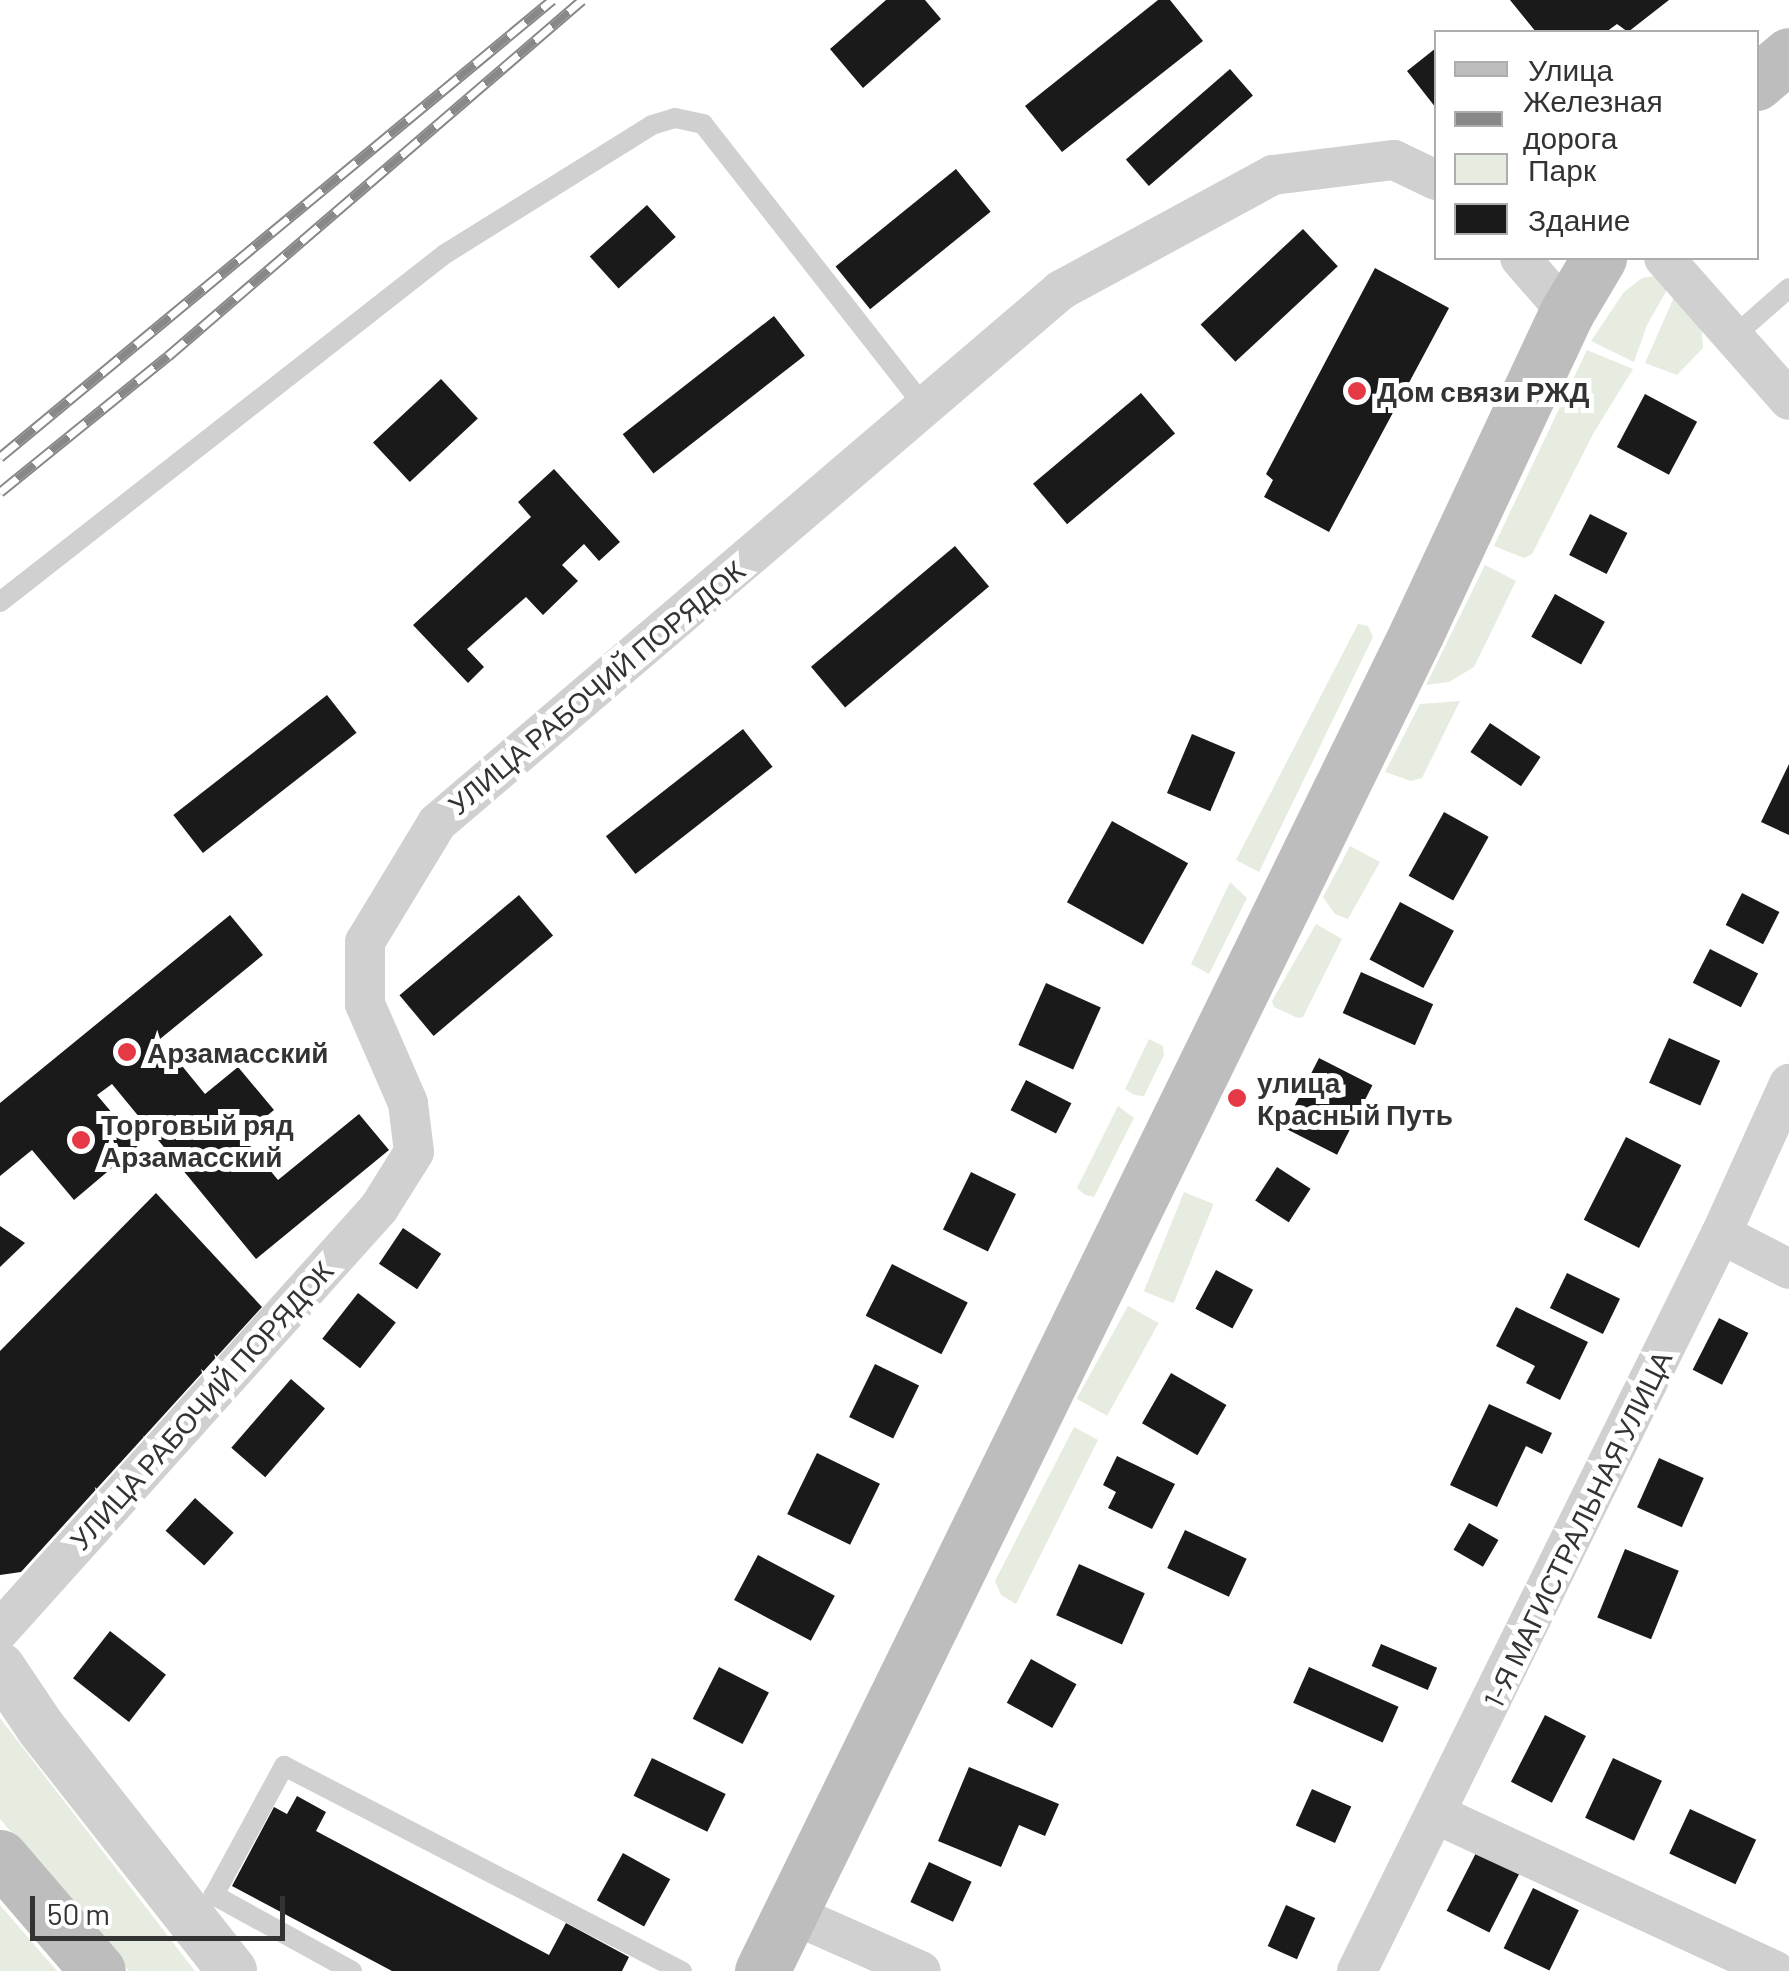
<!DOCTYPE html>
<meta charset="utf-8">
<style>
body{margin:0}
#map{position:relative;width:1789px;height:1971px;overflow:hidden;background:#fff;font-family:Barlow,sans-serif}
div>[style]{position:absolute}
.green>*{inset:0;background:#e6ecdf;transform-origin:0 0}
.building>*{inset:0;background:#1a1a1a;transform-origin:0 0}
.service>*{height:20px;margin:-10px;padding:0 10px;transform-origin:10px;border-radius:10px;background:#d0d0d0}
.minor>*{height:40px;margin:-20px;padding:0 20px;transform-origin:20px;border-radius:20px;background:#d0d0d0}
.tertiary>*{height:50px;margin:-25px;padding:0 25px;transform-origin:25px;border-radius:25px;background:#d0d0d0}
.secondary>*{height:55px;margin:-27.5px;padding:0 27.5px;transform-origin:27.5px;border-radius:27.5px;background:#bdbdbd}
.rail>*{height:11px;margin-top:-5.5px;transform-origin:0;background:repeating-linear-gradient(90deg,#fff 0 22px,#888 0 44px);box-sizing:border-box;border-block:2px solid #888}
.dots>*{width:28px;height:28px;translate:-50% -50%;box-sizing:border-box;border:5px solid #fff;border-radius:50%}
span{translate:-50% -50%;white-space:nowrap;text-align:center;line-height:1.15;-webkit-text-stroke:10px #fff;paint-order:stroke}
.poi-label{font-size:28px;color:#333;font-weight:700}
.left{translate:0 -50%;text-align:left}
.street-label{font-size:28px;color:#333}
.legend{position:absolute;left:1434px;top:30px;width:325px;height:230px;box-sizing:border-box;background:#fff;border:2px solid #adadad;margin:0;padding:12px 18px;list-style:none;font-size:30px;color:#333}
.legend li{display:flex;align-items:center;gap:20px;height:50px}
.legend b{width:50px;border:2px solid #adadad}
.scale{position:absolute;left:30px;top:1896px;width:255px;height:45px;box-sizing:border-box;border:5px solid #333;border-top:0;padding-left:12px;font-size:30px;line-height:35px;white-space:nowrap;color:#333;-webkit-text-stroke:8px #fff;paint-order:stroke}
</style>
<div id="map">
<div class="green">
<div style="clip-path:polygon(1654px 276px,1668px 288px,1647px 325px,1634px 362px,1591px 341px,1624px 292px,1642px 278px)"></div>
<div style="clip-path:polygon(1675px 295px,1701px 323px,1703px 348px,1677px 375px,1645px 363px)"></div>
<div style="clip-path:polygon(1587px 350px,1633px 369px,1593px 434px,1532px 554px,1524px 558px,1494px 546px)"></div>
<div style="clip-path:polygon(1485px 565px,1516px 581px,1474px 667px,1449px 682px,1426px 685px)"></div>
<div style="clip-path:polygon(1358px 624px,1368px 626px,1373px 637px,1259px 872px,1236px 860px)"></div>
<div style="clip-path:polygon(1460px 701px,1422px 778px,1411px 781px,1385px 772px,1420px 704px)"></div>
<div style="clip-path:polygon(1350px 846px,1380px 862px,1348px 919px,1335px 914px,1323px 897px)"></div>
<div style="clip-path:polygon(1230px 882px,1247px 898px,1209px 974px,1191px 964px)"></div>
<div style="clip-path:polygon(1316px 924px,1342px 939px,1303px 1017px,1298px 1018px,1274px 1007px,1272px 1001px)"></div>
<div style="clip-path:polygon(1149px 1039px,1163px 1046px,1164px 1055px,1144px 1096px,1134px 1095px,1125px 1089px)"></div>
<div style="clip-path:polygon(1118px 1106px,1134px 1118px,1094px 1197px,1085px 1195px,1077px 1188px)"></div>
<div style="left:1184px;top:1192px;width:32px;height:107px;rotate:22deg"></div>
<div style="left:1128px;top:1306px;width:35px;height:106px;rotate:29deg"></div>
<div style="clip-path:polygon(1074px 1427px,1098px 1440px,1016px 1604px,1001px 1595px,995px 1581px)"></div>
<div style="clip-path:polygon(0 1718px,188px 1962px,195px 1971px,129px 1971px,0 1819px)"></div>
<div style="clip-path:polygon(0 1905px,57px 1971px,0 1971px)"></div>
</div>
<div class="building">
<div style="clip-path:polygon(886px 0,925px 0,941px 19px,863px 88px,830px 49px)"></div>
<div style="clip-path:polygon(1158px 0,1170px 0,1203px 41px,1062px 152px,1025px 106px)"></div>
<div style="clip-path:polygon(1510px 0,1669px 0,1628px 32px,1617px 24px,1606px 32px,1536px 32px)"></div>
<div style="clip-path:polygon(1436px 48px,1436px 108px,1407px 71px)"></div>
<div style="left:1230px;top:69px;width:35px;height:138px;rotate:49deg"></div>
<div style="left:956px;top:169px;width:55px;height:155px;rotate:51deg"></div>
<div style="left:647px;top:205px;width:43px;height:77px;rotate:48deg"></div>
<div style="left:1303px;top:229px;width:51px;height:140px;rotate:47deg"></div>
<div style="clip-path:polygon(1375px 268px,1449px 308px,1329px 532px,1264px 497px,1273px 480px,1266px 474px)"></div>
<div style="left:774px;top:316px;width:50px;height:192px;rotate:52deg"></div>
<div style="left:441px;top:379px;width:54px;height:93px;rotate:47deg"></div>
<div style="left:1141px;top:393px;width:53px;height:141px;rotate:50deg"></div>
<div style="left:1645px;top:394px;width:59px;height:60px;rotate:28deg"></div>
<div style="clip-path:polygon(554px 469px,620px 542px,599px 561px,584px 544px,562px 565px,578px 581px,543px 615px,526px 597px,467px 649px,484px 667px,468px 683px,413px 625px,531px 517px,518px 502px)"></div>
<div style="left:1590px;top:514px;width:42px;height:46px;rotate:27deg"></div>
<div style="left:955px;top:546px;width:53px;height:188px;rotate:50deg"></div>
<div style="left:1555px;top:594px;width:57px;height:49px;rotate:29deg"></div>
<div style="left:327px;top:695px;width:48px;height:195px;rotate:52deg"></div>
<div style="left:1490px;top:723px;width:61px;height:35px;rotate:34deg"></div>
<div style="left:743px;top:729px;width:48px;height:174px;rotate:52deg"></div>
<div style="left:1192px;top:734px;width:47px;height:64px;rotate:23deg"></div>
<div style="clip-path:polygon(1789px 764px,1789px 835px,1761px 822px)"></div>
<div style="left:1444px;top:812px;width:51px;height:73px;rotate:29deg"></div>
<div style="left:1112px;top:821px;width:87px;height:93px;rotate:29deg"></div>
<div style="left:1742px;top:893px;width:42px;height:36px;rotate:27deg"></div>
<div style="left:519px;top:895px;width:53px;height:156px;rotate:50deg"></div>
<div style="left:1400px;top:902px;width:61px;height:65px;rotate:28deg"></div>
<div style="clip-path:polygon(230px 915px,263px 955px,160px 1039px,205px 1094px,238px 1067px,274px 1110px,242px 1136px,278px 1180px,359px 1114px,389px 1150px,256px 1259px,112px 1084px,97px 1095px,139px 1145px,74px 1200px,32px 1150px,0 1176px,0 1103px)"></div>
<div style="left:1710px;top:949px;width:54px;height:38px;rotate:27deg"></div>
<div style="left:1361px;top:972px;width:79px;height:45px;rotate:24deg"></div>
<div style="left:1046px;top:983px;width:60px;height:68px;rotate:24deg"></div>
<div style="left:1669px;top:1038px;width:56px;height:49px;rotate:24deg"></div>
<div style="left:1319px;top:1058px;width:60px;height:78px;rotate:27deg"></div>
<div style="left:1026px;top:1080px;width:51px;height:34px;rotate:27deg"></div>
<div style="left:1626px;top:1137px;width:62px;height:93px;rotate:27deg"></div>
<div style="left:1277px;top:1167px;width:40px;height:40px;rotate:33deg"></div>
<div style="left:971px;top:1172px;width:50px;height:64px;rotate:26deg"></div>
<div style="clip-path:polygon(156px 1193px,262px 1307px,21px 1572px,0 1575px,0 1351px)"></div>
<div style="clip-path:polygon(0 1226px,25px 1243px,0 1267px)"></div>
<div style="left:403px;top:1228px;width:46px;height:43px;rotate:34deg"></div>
<div style="left:892px;top:1264px;width:85px;height:58px;rotate:27deg"></div>
<div style="left:1216px;top:1270px;width:42px;height:44px;rotate:28deg"></div>
<div style="left:1567px;top:1273px;width:59px;height:39px;rotate:26deg"></div>
<div style="left:358px;top:1293px;width:48px;height:58px;rotate:38deg"></div>
<div style="clip-path:polygon(1516px 1307px,1588px 1342px,1560px 1400px,1526px 1383px,1535px 1366px,1496px 1346px)"></div>
<div style="left:1719px;top:1318px;width:33px;height:58px;rotate:27deg"></div>
<div style="left:875px;top:1364px;width:49px;height:59px;rotate:26deg"></div>
<div style="left:1171px;top:1373px;width:64px;height:58px;rotate:30deg"></div>
<div style="left:291px;top:1379px;width:45px;height:91px;rotate:41deg"></div>
<div style="clip-path:polygon(1489px 1404px,1552px 1433px,1542px 1454px,1526px 1446px,1497px 1507px,1450px 1485px)"></div>
<div style="left:817px;top:1453px;width:70px;height:68px;rotate:26deg"></div>
<div style="clip-path:polygon(1117px 1456px,1175px 1484px,1152px 1529px,1108px 1508px,1116px 1492px,1103px 1485px)"></div>
<div style="left:1659px;top:1458px;width:49px;height:54px;rotate:24deg"></div>
<div style="left:195px;top:1498px;width:52px;height:44px;rotate:42deg"></div>
<div style="left:1469px;top:1523px;width:34px;height:31px;rotate:30deg"></div>
<div style="left:1185px;top:1530px;width:68px;height:42px;rotate:25deg"></div>
<div style="left:1625px;top:1549px;width:58px;height:74px;rotate:22deg"></div>
<div style="left:758px;top:1555px;width:87px;height:51px;rotate:28deg"></div>
<div style="left:1079px;top:1564px;width:72px;height:56px;rotate:24deg"></div>
<div style="left:110px;top:1631px;width:71px;height:60px;rotate:38deg"></div>
<div style="left:1381px;top:1644px;width:61px;height:24px;rotate:23deg"></div>
<div style="left:1031px;top:1659px;width:52px;height:50px;rotate:29deg"></div>
<div style="left:719px;top:1667px;width:56px;height:58px;rotate:27deg"></div>
<div style="left:1309px;top:1667px;width:98px;height:39px;rotate:24deg"></div>
<div style="left:1545px;top:1715px;width:46px;height:75px;rotate:27deg"></div>
<div style="left:652px;top:1758px;width:82px;height:42px;rotate:26deg"></div>
<div style="left:1613px;top:1758px;width:54px;height:66px;rotate:25deg"></div>
<div style="clip-path:polygon(969px 1767px,1059px 1804px,1045px 1836px,1019px 1825px,1001px 1867px,938px 1841px)"></div>
<div style="left:1312px;top:1789px;width:43px;height:40px;rotate:24deg"></div>
<div style="clip-path:polygon(297px 1796px,326px 1812px,316px 1831px,549px 1955px,566px 1923px,629px 1957px,622px 1971px,392px 1971px,232px 1886px,274px 1807px,287px 1814px)"></div>
<div style="left:1690px;top:1809px;width:73px;height:49px;rotate:25deg"></div>
<div style="left:1477px;top:1851px;width:48px;height:67px;rotate:27deg"></div>
<div style="left:623px;top:1853px;width:54px;height:54px;rotate:29deg"></div>
<div style="left:929px;top:1862px;width:47px;height:44px;rotate:25deg"></div>
<div style="left:1533px;top:1888px;width:51px;height:67px;rotate:26deg"></div>
<div style="left:1286px;top:1905px;width:32px;height:45px;rotate:24deg"></div>
</div>
<div class="service">
<div style="left:1733px;top:337px;width:74px;rotate:-41.2deg"></div>
<div style="left:0;top:602px;width:565px;rotate:-38.03deg"></div>
<div style="left:445px;top:254px;width:244px;rotate:-31.9deg"></div>
<div style="left:652px;top:125px;width:24px;rotate:-17deg"></div>
<div style="left:675px;top:118px;width:29px;rotate:12deg"></div>
<div style="left:703px;top:124px;width:360px;rotate:51.9deg"></div>
<div style="left:352px;top:1971px;width:158px;rotate:-151.2deg"></div>
<div style="left:214px;top:1895px;width:147px;rotate:-61.5deg"></div>
<div style="left:284px;top:1766px;width:448px;rotate:27.3deg"></div>
</div>
<div class="minor">
<div style="left:1520px;top:258px;width:72px;rotate:49deg"></div>
<div style="left:1664px;top:258px;width:189px;rotate:48.6deg"></div>
<div style="left:1721px;top:1234px;width:76px;rotate:27.2deg"></div>
<div style="left:0;top:1630px;width:567px;rotate:-48.07deg"></div>
<div style="left:379px;top:1208px;width:66px;rotate:-58deg"></div>
<div style="left:414px;top:1152px;width:49px;rotate:-97deg"></div>
<div style="left:408px;top:1103px;width:108px;rotate:-113.5deg"></div>
<div style="left:365px;top:1004px;width:62px;rotate:-90deg"></div>
<div style="left:365px;top:942px;width:139px;rotate:-58.8deg"></div>
<div style="left:437px;top:823px;width:821px;rotate:-40.5deg"></div>
<div style="left:1061px;top:290px;width:241px;rotate:-28.5deg"></div>
<div style="left:1273px;top:175px;width:122px;rotate:-7.1deg"></div>
<div style="left:1394px;top:160px;width:47px;rotate:25.5deg"></div>
<div style="left:1438px;top:1815px;width:371px;rotate:24.8deg"></div>
<div style="left:790px;top:1913px;width:143px;rotate:23.9deg"></div>
<div style="left:1357px;top:1971px;width:822px;rotate:-63.72deg"></div>
<div style="left:1721px;top:1234px;width:165px;rotate:-65.6deg"></div>
</div>
<div class="tertiary">
<div style="left:0;top:1667px;width:73px;rotate:56.1deg"></div>
<div style="left:41px;top:1728px;width:309px;rotate:51.8deg"></div>
</div>
<div class="secondary">
<div style="left:1756px;top:83px;width:43px;rotate:-40.3deg"></div>
<div style="left:0;top:1857px;width:150px;rotate:49.3deg"></div>
<div style="left:762px;top:1971px;width:1491px;rotate:-63.93deg"></div>
<div style="left:1417px;top:632px;width:353px;rotate:-64.9deg"></div>
<div style="left:1567px;top:312px;width:63px;rotate:-59.3deg"></div>
</div>
<div class="rail">
<div style="left:0;top:457px;width:717px;rotate:-39.62deg"></div>
<div style="left:0;top:492px;width:216px;rotate:-39deg"></div>
<div style="left:168px;top:356px;width:546px;rotate:-40.69deg"></div>
</div>
<div class="dots">
<div style="left:1357px;top:391px;background:#e63946"></div>
<div style="left:127px;top:1052px;background:#e63946"></div>
<div style="left:1237px;top:1098px;background:#e63946"></div>
<div style="left:81px;top:1140px;background:#e63946"></div>
</div>
<div class="poi-label">
<span class="left" style="left:1377px;top:391px">Дом связи РЖД</span>
<span class="left" style="left:147px;top:1052px">Арзамасский</span>
<span class="left" style="left:1257px;top:1098px">улица<br>Красный Путь</span>
<span class="left" style="left:101px;top:1140px">Торговый ряд<br>Арзамасский</span>
</div>
<div class="street-label">
<span style="left:596px;top:687px;rotate:-40deg">УЛИЦА РАБОЧИЙ ПОРЯДОК</span>
<span style="left:201px;top:1405px;rotate:-48deg">УЛИЦА РАБОЧИЙ ПОРЯДОК</span>
<span style="left:1577px;top:1529px;rotate:-64deg">1-Я МАГИСТРАЛЬНАЯ УЛИЦА</span>
</div>
<ul class="legend">
<li><b style="height:12px;background:#bdbdbd"></b>Улица</li>
<li><b style="height:12px;background:#888"></b>Железная дорога</li>
<li><b style="height:28px;background:#e6ecdf"></b>Парк</li>
<li><b style="height:28px;background:#1a1a1a"></b>Здание</li>
</ul>
<div class="scale">50 m</div>
</div>
